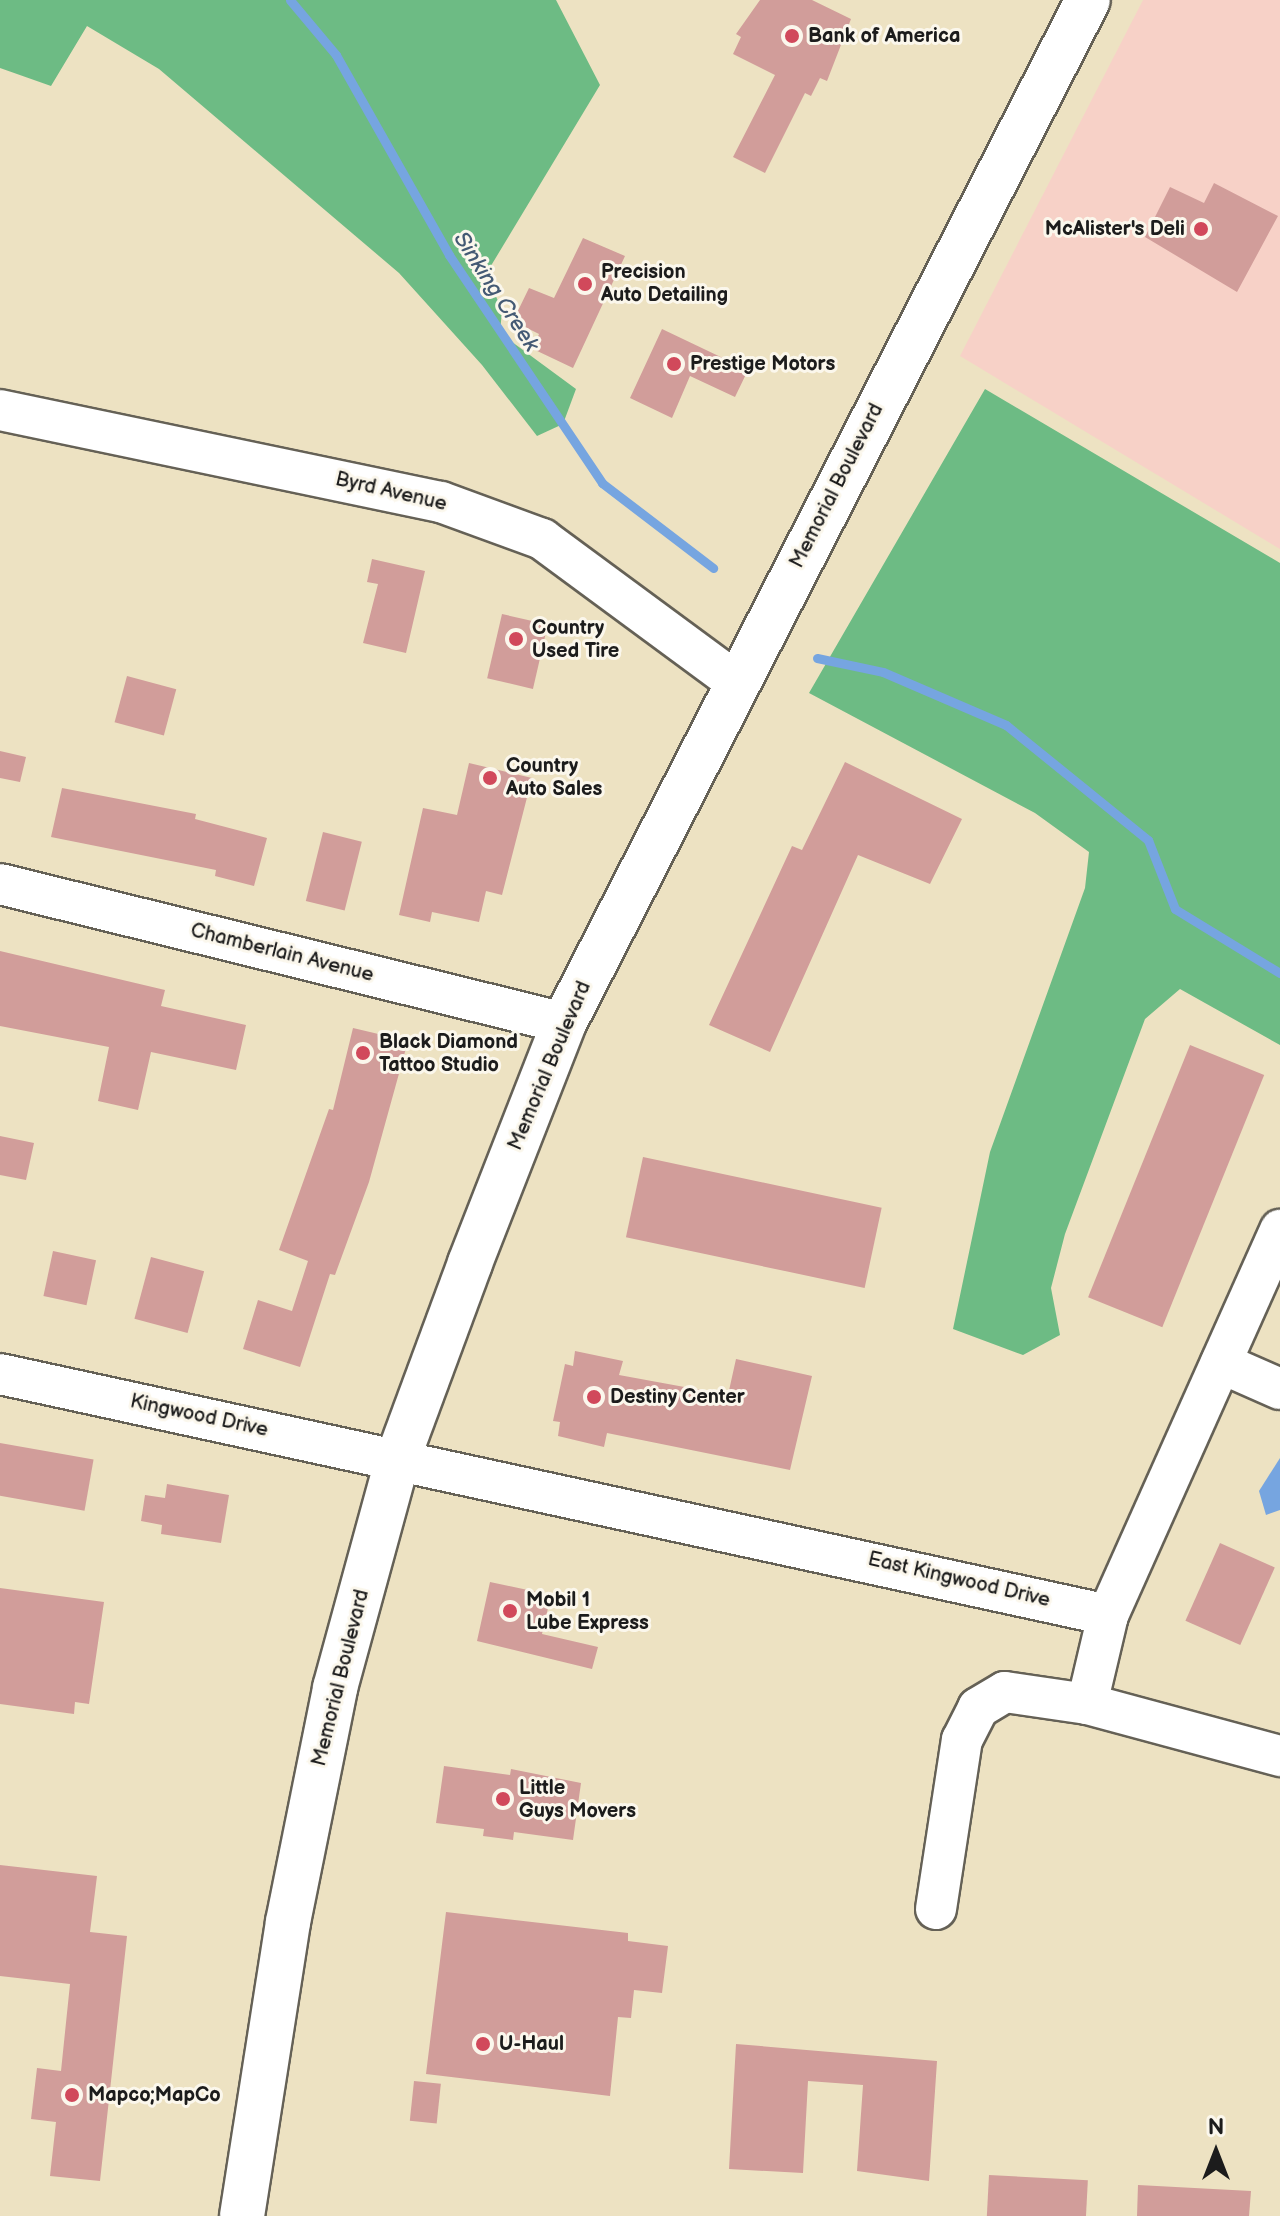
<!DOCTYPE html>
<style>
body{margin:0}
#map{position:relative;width:1280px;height:2216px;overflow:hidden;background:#ede2c2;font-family:"Balsamiq Sans",sans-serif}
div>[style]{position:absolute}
.built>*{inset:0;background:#f7d1c7}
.forest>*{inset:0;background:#6dbb84}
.water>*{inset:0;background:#76a5e0}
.stream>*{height:9px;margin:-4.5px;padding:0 4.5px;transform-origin:4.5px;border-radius:4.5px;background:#76a5e0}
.building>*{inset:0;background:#d19d9a;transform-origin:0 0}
.roads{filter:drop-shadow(2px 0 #656156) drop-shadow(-2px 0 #656156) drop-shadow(0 2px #656156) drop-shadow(0 -2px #656156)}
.minor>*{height:40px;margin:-20px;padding:0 20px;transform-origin:20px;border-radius:20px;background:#fff}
.major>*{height:44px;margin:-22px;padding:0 22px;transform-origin:22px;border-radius:22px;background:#fff}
.dots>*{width:22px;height:22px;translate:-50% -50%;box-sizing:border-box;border:4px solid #fbf7ec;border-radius:50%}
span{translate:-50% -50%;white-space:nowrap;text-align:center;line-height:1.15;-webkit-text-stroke:6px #fbf7ec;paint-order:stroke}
.poi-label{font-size:20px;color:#1c1c1c;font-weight:700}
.left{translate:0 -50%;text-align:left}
.right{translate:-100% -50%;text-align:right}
.street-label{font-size:20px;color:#1c1c1c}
.water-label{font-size:22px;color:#445a74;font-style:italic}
.north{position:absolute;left:1176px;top:2112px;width:80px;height:80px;-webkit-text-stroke:6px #fbf7ec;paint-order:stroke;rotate:0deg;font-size:22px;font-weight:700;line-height:32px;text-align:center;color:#1c1c1c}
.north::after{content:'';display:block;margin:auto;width:28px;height:36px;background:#1c1c1c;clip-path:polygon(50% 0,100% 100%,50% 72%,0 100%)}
</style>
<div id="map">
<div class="built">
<div style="clip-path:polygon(1143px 0,1280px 0,1280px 549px,960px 356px)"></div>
</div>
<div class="forest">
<div style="clip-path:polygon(0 0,556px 0,600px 85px,486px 274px,502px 310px,500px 333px,576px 389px,563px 424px,537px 436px,482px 365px,399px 273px,159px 69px,87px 26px,51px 86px,0 68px)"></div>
<div style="clip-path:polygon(985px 389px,1280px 563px,1280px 1045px,1180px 989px,1145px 1019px,1065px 1234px,1051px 1288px,1060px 1335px,1023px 1355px,953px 1329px,990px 1152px,1085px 888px,1089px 852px,1035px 813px,809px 693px)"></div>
</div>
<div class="water">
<div style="clip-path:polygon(1280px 1458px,1280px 1510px,1266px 1515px,1259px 1491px)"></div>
</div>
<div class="stream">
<div style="left:290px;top:0;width:72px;rotate:50.1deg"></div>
<div style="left:336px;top:55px;width:230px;rotate:60.5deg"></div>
<div style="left:449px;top:255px;width:275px;rotate:56.1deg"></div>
<div style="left:602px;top:483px;width:140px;rotate:37.4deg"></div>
<div style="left:817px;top:658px;width:67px;rotate:12deg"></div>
<div style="left:883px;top:672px;width:134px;rotate:23.3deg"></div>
<div style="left:1006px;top:725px;width:183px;rotate:39deg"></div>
<div style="left:1148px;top:840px;width:74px;rotate:68.6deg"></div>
<div style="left:1175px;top:909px;width:123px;rotate:31.4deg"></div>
</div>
<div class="building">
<div style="clip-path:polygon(760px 0,812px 0,851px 19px,827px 81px,820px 78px,811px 96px,805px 93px,765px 173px,733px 157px,775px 75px,733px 54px,741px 37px,736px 34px)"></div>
<div style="clip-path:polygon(1214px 183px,1278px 216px,1237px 292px,1145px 237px,1170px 187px,1204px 203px)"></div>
<div style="clip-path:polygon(583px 238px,625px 256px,573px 368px,533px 349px,539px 334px,513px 321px,529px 288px,554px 298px)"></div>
<div style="clip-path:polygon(662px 329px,748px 370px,735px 397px,690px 376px,672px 418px,630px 398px)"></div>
<div style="clip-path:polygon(372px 559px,425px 571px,406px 653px,363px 643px,378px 584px,367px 582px)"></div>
<div style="left:502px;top:614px;width:47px;height:66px;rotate:13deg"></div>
<div style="left:127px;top:676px;width:51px;height:48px;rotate:15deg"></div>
<div style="clip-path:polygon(0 751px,26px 757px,20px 782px,0 778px)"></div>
<div style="clip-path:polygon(845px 762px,962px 819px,930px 884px,858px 855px,770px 1052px,709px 1025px,792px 846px,802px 850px)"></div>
<div style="clip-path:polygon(469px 763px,532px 778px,502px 895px,486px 891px,479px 922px,432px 912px,430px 922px,399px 915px,423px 808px,457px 815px)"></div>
<div style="clip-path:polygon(62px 788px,196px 814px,195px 819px,267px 838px,254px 886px,215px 876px,216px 870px,51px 837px)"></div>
<div style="left:323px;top:832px;width:40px;height:71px;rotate:14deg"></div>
<div style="clip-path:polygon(0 951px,165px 990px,161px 1006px,246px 1025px,236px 1070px,151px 1052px,138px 1110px,98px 1101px,109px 1047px,0 1026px)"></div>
<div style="clip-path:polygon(353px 1028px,408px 1041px,369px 1182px,335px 1275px,330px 1274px,300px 1367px,243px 1349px,258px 1300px,292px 1311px,308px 1261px,279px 1250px,329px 1109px,333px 1110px)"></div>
<div style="left:1190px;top:1045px;width:80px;height:272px;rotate:22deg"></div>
<div style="clip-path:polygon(0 1136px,34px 1143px,26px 1180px,0 1175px)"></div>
<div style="left:643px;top:1157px;width:244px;height:82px;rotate:12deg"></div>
<div style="left:53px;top:1251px;width:44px;height:46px;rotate:12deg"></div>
<div style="left:151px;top:1257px;width:55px;height:64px;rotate:15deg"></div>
<div style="clip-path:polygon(575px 1351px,623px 1361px,619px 1375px,728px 1395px,736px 1359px,812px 1376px,790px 1470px,607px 1433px,604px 1447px,558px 1436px,560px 1422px,553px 1421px,565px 1364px,573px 1366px)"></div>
<div style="left:0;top:1443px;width:95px;height:52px;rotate:10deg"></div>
<div style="clip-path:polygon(167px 1484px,229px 1495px,221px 1543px,161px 1534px,162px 1525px,141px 1521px,145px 1495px,165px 1498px)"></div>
<div style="left:1220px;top:1543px;width:60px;height:85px;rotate:24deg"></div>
<div style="clip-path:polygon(490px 1582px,551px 1595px,542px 1634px,598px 1647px,592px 1669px,477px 1641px)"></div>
<div style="clip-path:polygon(0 1588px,104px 1602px,89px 1704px,75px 1702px,74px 1714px,0 1704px)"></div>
<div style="clip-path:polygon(444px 1766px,510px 1775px,511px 1769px,581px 1783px,573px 1840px,514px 1832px,513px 1840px,483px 1836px,484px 1829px,436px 1823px)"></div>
<div style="clip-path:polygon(0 1865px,97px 1876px,90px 1932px,127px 1936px,100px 2181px,50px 2176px,56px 2122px,31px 2119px,37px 2068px,61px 2071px,70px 1984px,0 1976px)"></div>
<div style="clip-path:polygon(446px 1912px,628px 1933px,628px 1941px,668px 1946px,662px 1993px,634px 1990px,631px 2018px,618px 2017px,610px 2096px,426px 2074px)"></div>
<div style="clip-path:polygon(736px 2044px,937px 2061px,929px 2181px,857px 2171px,863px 2085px,808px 2081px,803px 2173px,729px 2169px)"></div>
<div style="left:414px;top:2081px;width:27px;height:40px;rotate:6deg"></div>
<div style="left:989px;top:2175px;width:99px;height:41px;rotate:3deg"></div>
<div style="clip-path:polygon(1138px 2185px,1251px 2191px,1249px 2216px,1137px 2216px)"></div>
</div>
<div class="roads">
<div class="minor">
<div style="left:0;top:410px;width:450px;rotate:11.8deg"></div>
<div style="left:441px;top:502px;width:108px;rotate:20.1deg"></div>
<div style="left:542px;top:539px;width:241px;rotate:36.4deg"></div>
<div style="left:0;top:884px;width:581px;rotate:13.84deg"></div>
<div style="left:1221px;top:1363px;width:64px;rotate:23.8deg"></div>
<div style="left:0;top:1374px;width:1134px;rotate:12.27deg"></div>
<div style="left:1108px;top:1615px;width:422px;rotate:-65.9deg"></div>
<div style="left:1087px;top:1704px;width:200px;rotate:15.1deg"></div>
<div style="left:936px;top:1909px;width:171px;rotate:-81.3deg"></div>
<div style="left:962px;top:1740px;width:36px;rotate:-63deg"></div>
<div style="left:978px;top:1708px;width:31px;rotate:-31deg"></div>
<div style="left:1005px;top:1692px;width:83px;rotate:8.3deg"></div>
<div style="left:1087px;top:1704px;width:91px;rotate:-76.7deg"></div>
</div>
<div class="major">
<div style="left:242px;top:2216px;width:298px;rotate:-81.1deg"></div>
<div style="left:288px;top:1922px;width:239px;rotate:-78.6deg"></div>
<div style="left:335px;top:1688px;width:238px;rotate:-74.7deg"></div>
<div style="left:398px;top:1458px;width:208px;rotate:-69.7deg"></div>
<div style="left:470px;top:1263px;width:258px;rotate:-68.6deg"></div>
<div style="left:564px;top:1023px;width:1149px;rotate:-62.88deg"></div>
</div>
</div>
<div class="dots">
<div style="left:792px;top:36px;background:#d1495b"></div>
<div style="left:1201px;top:229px;background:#d1495b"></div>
<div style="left:585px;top:284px;background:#d1495b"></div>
<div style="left:674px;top:364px;background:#d1495b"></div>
<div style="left:516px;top:639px;background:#d1495b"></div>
<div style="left:490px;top:778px;background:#d1495b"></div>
<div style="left:363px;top:1053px;background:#d1495b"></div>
<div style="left:594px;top:1397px;background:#d1495b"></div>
<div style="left:510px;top:1611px;background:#d1495b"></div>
<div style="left:503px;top:1799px;background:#d1495b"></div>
<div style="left:483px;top:2044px;background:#d1495b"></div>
<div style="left:72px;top:2095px;background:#d1495b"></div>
</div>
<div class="poi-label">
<span class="left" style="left:808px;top:36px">Bank of America</span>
<span class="right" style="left:1185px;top:229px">McAlister's Deli</span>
<span class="left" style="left:601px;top:284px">Precision<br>Auto Detailing</span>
<span class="left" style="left:690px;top:364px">Prestige Motors</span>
<span class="left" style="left:532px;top:640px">Country<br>Used Tire</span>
<span class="left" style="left:506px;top:778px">Country<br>Auto Sales</span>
<span class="left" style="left:379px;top:1054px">Black Diamond<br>Tattoo Studio</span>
<span class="left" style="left:610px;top:1397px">Destiny Center</span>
<span class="left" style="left:526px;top:1612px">Mobil 1<br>Lube Express</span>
<span class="left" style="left:519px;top:1800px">Little<br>Guys Movers</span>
<span class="left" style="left:499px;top:2044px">U-Haul</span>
<span class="left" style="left:88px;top:2095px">Mapco;MapCo</span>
</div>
<div class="street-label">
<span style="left:837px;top:486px;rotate:-63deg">Memorial Boulevard</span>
<span style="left:391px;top:492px;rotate:13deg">Byrd Avenue</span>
<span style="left:282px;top:953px;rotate:14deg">Chamberlain Avenue</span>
<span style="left:550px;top:1066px;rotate:-67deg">Memorial Boulevard</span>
<span style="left:199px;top:1416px;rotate:12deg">Kingwood Drive</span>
<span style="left:959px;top:1580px;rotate:13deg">East Kingwood Drive</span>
<span style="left:341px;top:1678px;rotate:-76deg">Memorial Boulevard</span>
</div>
<div class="water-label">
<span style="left:496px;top:292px;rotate:57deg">Sinking Creek</span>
</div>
<div class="north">N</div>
</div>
